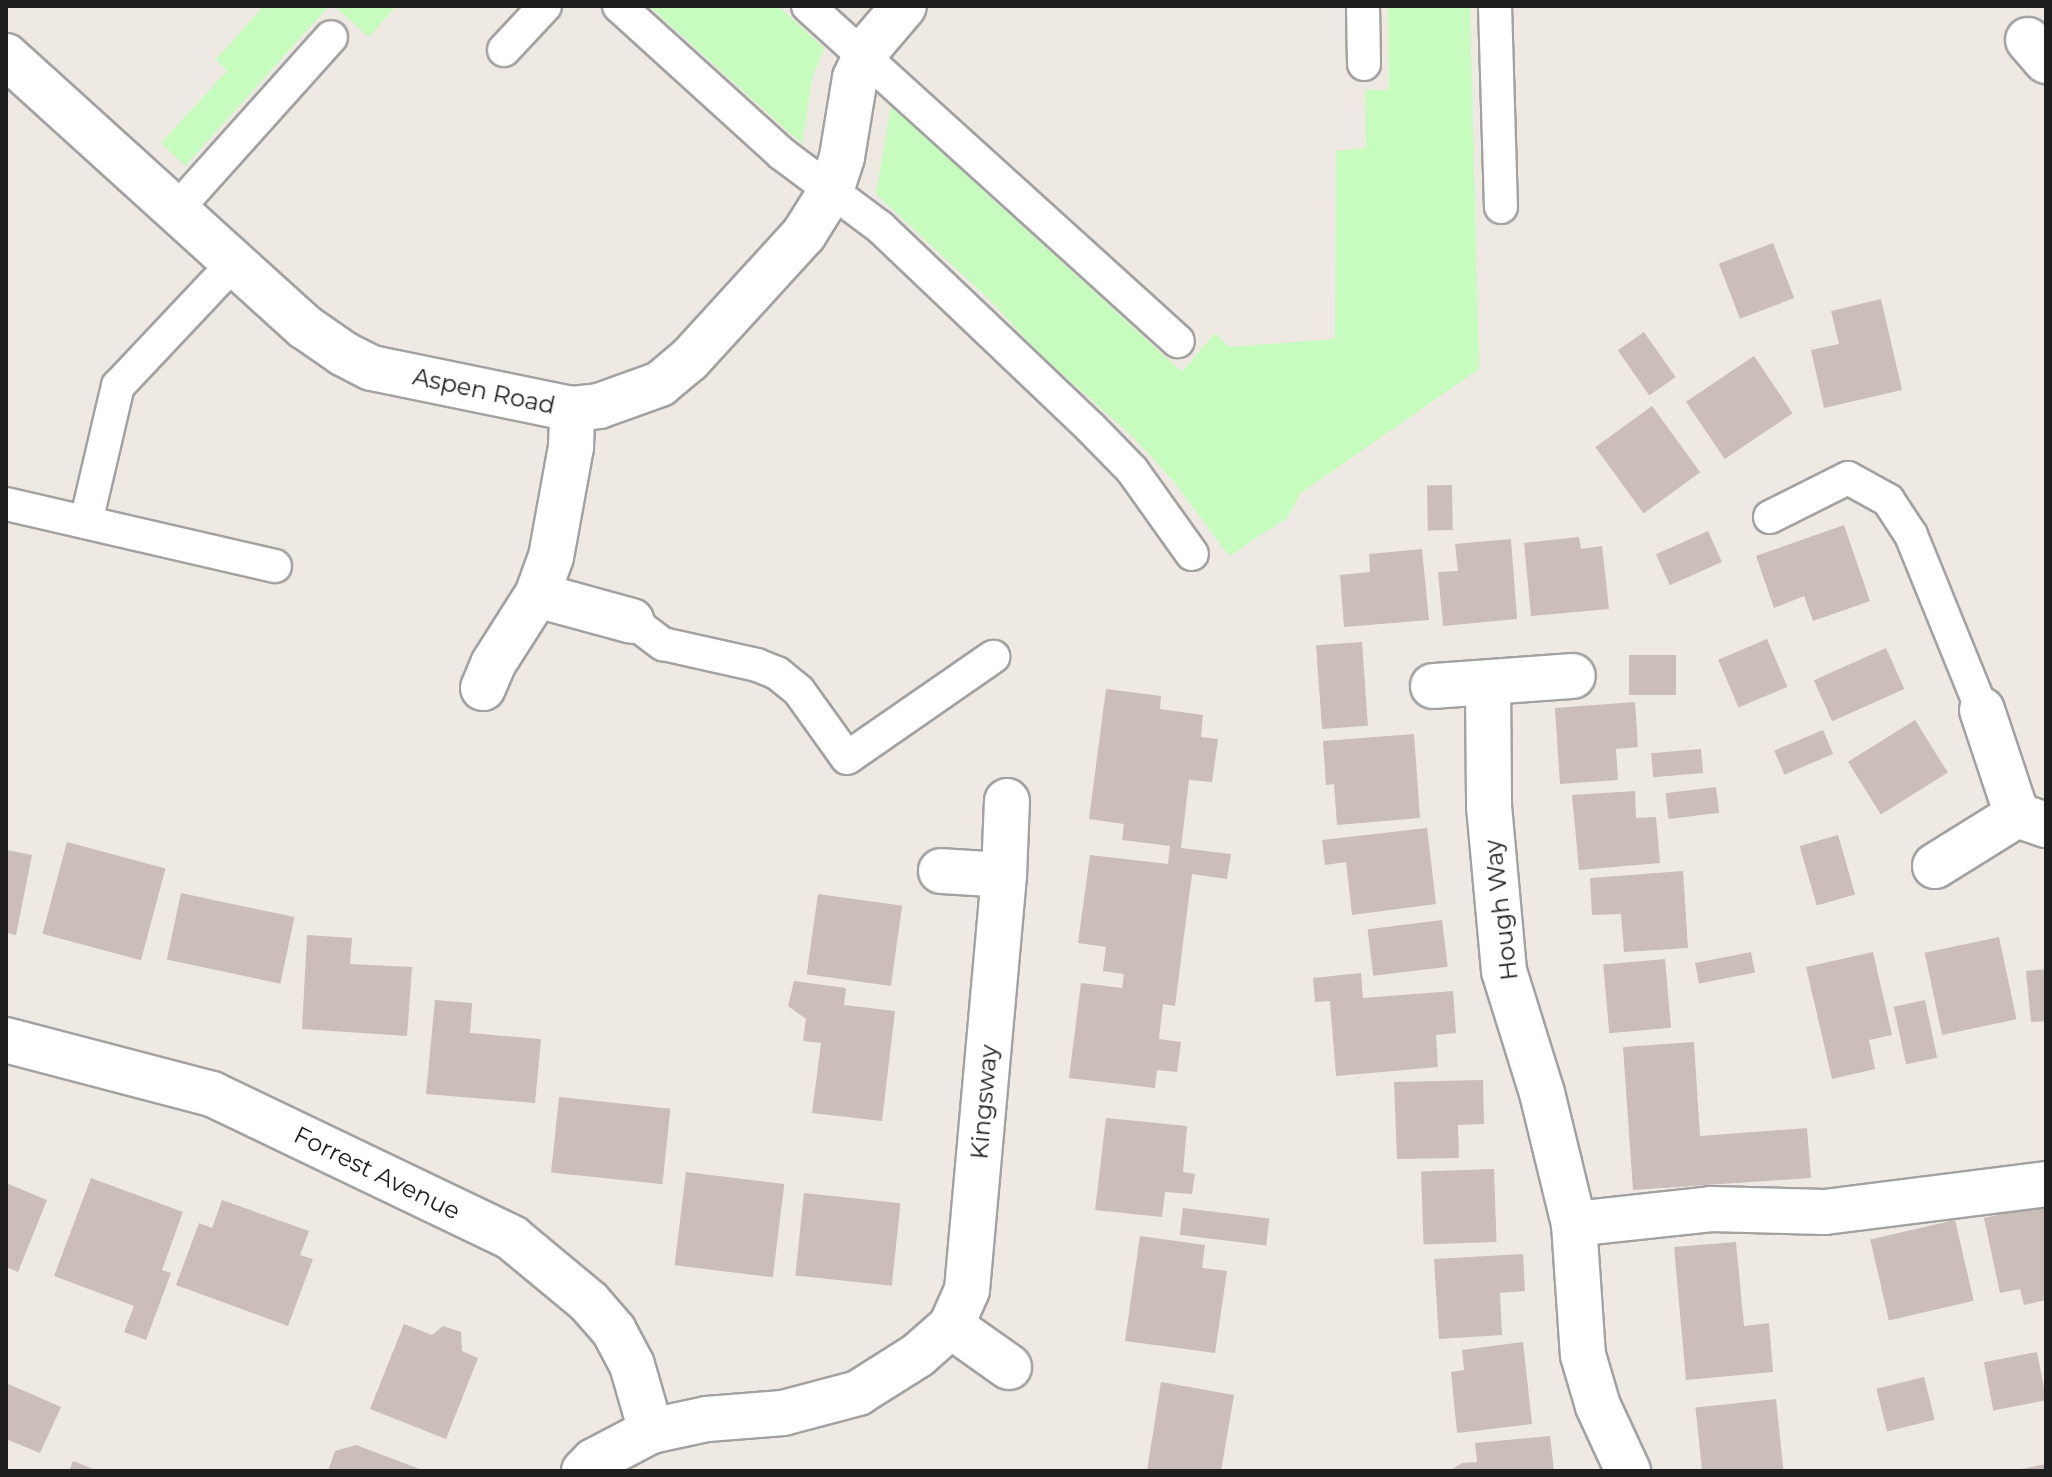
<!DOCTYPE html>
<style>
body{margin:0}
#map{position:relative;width:2052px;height:1477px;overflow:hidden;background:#efe9e3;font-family:Montserrat,sans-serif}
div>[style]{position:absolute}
.park>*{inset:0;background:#c6fcbd}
.building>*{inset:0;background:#cbbdb9;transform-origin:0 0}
.roads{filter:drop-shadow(2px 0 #a2a2a2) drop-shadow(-2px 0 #a2a2a2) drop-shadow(0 2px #a2a2a2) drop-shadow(0 -2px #a2a2a2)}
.service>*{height:32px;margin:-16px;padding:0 16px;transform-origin:16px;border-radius:16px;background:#fff}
.minor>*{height:44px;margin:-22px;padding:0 22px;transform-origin:22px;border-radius:22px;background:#fff}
span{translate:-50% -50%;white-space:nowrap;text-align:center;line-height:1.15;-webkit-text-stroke:8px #fff;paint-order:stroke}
.street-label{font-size:24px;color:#1e1e1e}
.frame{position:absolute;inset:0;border:8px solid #1e1e1e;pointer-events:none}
</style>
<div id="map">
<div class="park">
<div style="clip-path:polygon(264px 6px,329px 6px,185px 166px,161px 143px,227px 71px,216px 59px)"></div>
<div style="clip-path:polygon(334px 6px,396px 6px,369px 37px)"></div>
<div style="clip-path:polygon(649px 6px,778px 6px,824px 48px,812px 79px,802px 144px)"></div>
<div style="clip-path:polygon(1388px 6px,1470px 6px,1479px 369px,1301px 493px,1287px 518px,1229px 556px,1175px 483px,1134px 438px,1038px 352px,990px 300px,876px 194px,891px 106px,1182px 372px,1215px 333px,1229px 347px,1335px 339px,1336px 151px,1366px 148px,1365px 90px,1389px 90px)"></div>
</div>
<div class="building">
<div style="left:1773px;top:243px;width:59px;height:58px;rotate:69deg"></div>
<div style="clip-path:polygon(1881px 299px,1902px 390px,1824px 408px,1811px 350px,1839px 344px,1831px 311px)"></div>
<div style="left:1644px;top:332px;width:55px;height:32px;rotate:55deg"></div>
<div style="left:1754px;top:356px;width:69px;height:82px;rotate:56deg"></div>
<div style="left:1652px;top:406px;width:82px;height:70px;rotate:54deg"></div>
<div style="left:1452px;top:485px;width:45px;height:25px;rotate:89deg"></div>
<div style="clip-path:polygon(1844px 525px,1870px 601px,1813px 621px,1804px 596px,1774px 608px,1756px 556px)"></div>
<div style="left:1708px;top:531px;width:34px;height:57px;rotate:66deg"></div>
<div style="clip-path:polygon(1579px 537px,1581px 549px,1602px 546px,1609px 609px,1531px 616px,1524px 543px)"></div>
<div style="clip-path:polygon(1511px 539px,1517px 619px,1443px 626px,1438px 572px,1458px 571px,1455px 544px)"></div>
<div style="clip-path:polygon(1422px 549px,1429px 620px,1344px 627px,1340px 575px,1370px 572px,1369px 554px)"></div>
<div style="left:1767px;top:639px;width:52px;height:53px;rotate:67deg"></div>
<div style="left:1362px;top:642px;width:84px;height:46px;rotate:86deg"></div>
<div style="left:1886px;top:648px;width:45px;height:79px;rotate:66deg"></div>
<div style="left:1629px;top:655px;width:47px;height:40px"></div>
<div style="clip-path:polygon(1106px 689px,1161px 696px,1160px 709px,1203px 715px,1201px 737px,1218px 739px,1212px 782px,1189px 780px,1181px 848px,1231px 854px,1227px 879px,1192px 874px,1175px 1006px,1163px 1004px,1159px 1039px,1181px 1042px,1177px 1072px,1157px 1070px,1155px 1088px,1069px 1078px,1081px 983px,1122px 988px,1124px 974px,1103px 971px,1106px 947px,1078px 943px,1090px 855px,1168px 864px,1170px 846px,1122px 840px,1124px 824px,1089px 819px)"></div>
<div style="clip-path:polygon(1635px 702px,1638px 747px,1616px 749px,1618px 780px,1560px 784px,1555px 708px)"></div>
<div style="left:1915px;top:720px;width:62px;height:79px;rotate:58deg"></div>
<div style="left:1823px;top:730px;width:26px;height:53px;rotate:67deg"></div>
<div style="clip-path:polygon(1414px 734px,1420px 818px,1337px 825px,1334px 784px,1326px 785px,1323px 741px)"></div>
<div style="left:1701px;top:749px;width:24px;height:50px;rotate:85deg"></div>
<div style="left:1716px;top:787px;width:26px;height:51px;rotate:83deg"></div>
<div style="clip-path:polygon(1635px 791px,1636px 818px,1656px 817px,1660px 863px,1579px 870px,1572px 795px)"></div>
<div style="clip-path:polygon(1427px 828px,1436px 904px,1352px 915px,1346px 862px,1325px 865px,1322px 840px)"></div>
<div style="left:1838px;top:835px;width:62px;height:40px;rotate:74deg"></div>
<div style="left:67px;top:842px;width:102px;height:95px;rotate:15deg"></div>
<div style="clip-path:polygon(6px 850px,32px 855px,16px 935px,6px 933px)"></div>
<div style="clip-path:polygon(1683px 871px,1688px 948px,1624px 952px,1621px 914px,1592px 915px,1590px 878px)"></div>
<div style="left:181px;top:893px;width:116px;height:68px;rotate:12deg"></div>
<div style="left:818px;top:894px;width:85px;height:81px;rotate:8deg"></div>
<div style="left:1442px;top:920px;width:47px;height:75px;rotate:83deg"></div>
<div style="clip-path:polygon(307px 935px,352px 938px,350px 964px,412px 967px,407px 1036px,302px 1029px)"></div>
<div style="left:1999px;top:937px;width:84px;height:76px;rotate:78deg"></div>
<div style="left:1751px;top:952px;width:21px;height:57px;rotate:79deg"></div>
<div style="clip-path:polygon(1873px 952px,1892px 1035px,1869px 1040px,1875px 1069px,1832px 1079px,1806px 967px)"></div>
<div style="left:1665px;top:959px;width:69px;height:62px;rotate:85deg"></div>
<div style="clip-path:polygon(2046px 969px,2046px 1021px,2031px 1022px,2026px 971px)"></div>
<div style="clip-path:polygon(1361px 973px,1363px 998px,1453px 991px,1456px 1033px,1436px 1035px,1438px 1067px,1336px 1076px,1330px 1001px,1315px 1002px,1313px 978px)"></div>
<div style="clip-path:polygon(794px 981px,846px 988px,844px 1005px,895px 1011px,882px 1121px,812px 1113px,821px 1043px,803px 1041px,806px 1019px,788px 1006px)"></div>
<div style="clip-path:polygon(435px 1000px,472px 1003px,470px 1033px,541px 1039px,535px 1103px,426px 1094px)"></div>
<div style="left:1925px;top:1000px;width:59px;height:32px;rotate:78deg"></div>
<div style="clip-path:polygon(1694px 1042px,1700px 1136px,1807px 1128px,1811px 1178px,1633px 1190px,1623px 1047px)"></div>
<div style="clip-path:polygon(1483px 1080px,1484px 1124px,1458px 1125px,1459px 1158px,1397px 1159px,1394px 1082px)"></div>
<div style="left:559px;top:1097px;width:112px;height:76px;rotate:6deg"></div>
<div style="clip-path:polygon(1106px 1118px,1187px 1126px,1183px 1172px,1195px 1174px,1192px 1194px,1165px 1192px,1162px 1217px,1095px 1210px)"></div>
<div style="left:1494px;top:1169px;width:73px;height:73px;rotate:88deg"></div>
<div style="left:686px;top:1172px;width:99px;height:94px;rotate:7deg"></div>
<div style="clip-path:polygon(91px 1178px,183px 1212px,162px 1270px,171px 1273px,146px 1340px,124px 1332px,134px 1306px,54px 1276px)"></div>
<div style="clip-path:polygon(6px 1183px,47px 1200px,18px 1272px,6px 1267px)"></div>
<div style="left:804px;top:1193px;width:97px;height:83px;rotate:6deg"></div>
<div style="clip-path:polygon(222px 1200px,309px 1231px,300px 1255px,313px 1259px,288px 1326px,176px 1285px,199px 1223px,212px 1228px)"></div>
<div style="clip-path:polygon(2046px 1204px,2046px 1300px,2024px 1305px,2020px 1289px,2000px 1293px,1984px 1218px)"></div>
<div style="left:1183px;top:1208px;width:87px;height:27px;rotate:7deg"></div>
<div style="left:1955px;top:1220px;width:83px;height:87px;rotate:77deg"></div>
<div style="clip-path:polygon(1140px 1236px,1205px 1245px,1202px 1268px,1227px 1271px,1215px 1353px,1125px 1341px)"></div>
<div style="clip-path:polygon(1736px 1242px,1744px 1326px,1769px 1323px,1773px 1372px,1686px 1380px,1674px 1247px)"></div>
<div style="clip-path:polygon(1523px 1254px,1525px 1291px,1500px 1293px,1502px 1335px,1439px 1339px,1434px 1259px)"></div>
<div style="clip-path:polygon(404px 1324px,432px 1335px,443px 1326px,461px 1332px,462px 1351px,478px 1358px,446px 1439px,370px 1409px)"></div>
<div style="clip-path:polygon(1523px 1342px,1532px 1424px,1457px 1433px,1451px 1372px,1464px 1370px,1462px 1350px)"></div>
<div style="left:2037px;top:1352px;width:49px;height:54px;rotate:79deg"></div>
<div style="left:1924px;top:1377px;width:44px;height:49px;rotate:76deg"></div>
<div style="clip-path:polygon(1161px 1382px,1234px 1395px,1221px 1471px,1147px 1471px)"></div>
<div style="clip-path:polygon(6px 1383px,61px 1407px,40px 1453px,6px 1439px)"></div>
<div style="left:1776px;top:1399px;width:72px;height:81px;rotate:84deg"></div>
<div style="clip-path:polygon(1550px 1436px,1554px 1471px,1450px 1471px,1462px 1463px,1477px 1462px,1475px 1443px)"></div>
<div style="clip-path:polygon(356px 1445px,425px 1471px,328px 1471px,335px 1451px)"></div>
<div style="clip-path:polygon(73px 1461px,98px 1471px,69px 1471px)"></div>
<div style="clip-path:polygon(2046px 1464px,2046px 1471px,2016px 1471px,2016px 1470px)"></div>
</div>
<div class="roads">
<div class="service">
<div style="left:619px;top:6px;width:220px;rotate:42.2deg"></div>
<div style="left:782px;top:154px;width:122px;rotate:36.7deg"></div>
<div style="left:880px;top:227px;width:290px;rotate:43.6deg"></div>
<div style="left:1090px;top:427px;width:60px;rotate:45.7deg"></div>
<div style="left:1132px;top:470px;width:103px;rotate:54.5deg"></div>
<div style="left:808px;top:6px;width:499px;rotate:42.2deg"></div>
<div style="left:1363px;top:6px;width:58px;rotate:89deg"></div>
<div style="left:1495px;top:6px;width:201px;rotate:88.3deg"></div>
<div style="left:504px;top:50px;width:60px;rotate:-47deg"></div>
<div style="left:176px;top:210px;width:232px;rotate:-48.1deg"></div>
<div style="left:6px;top:504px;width:276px;rotate:13deg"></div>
<div style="left:1770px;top:517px;width:87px;rotate:-26.6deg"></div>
<div style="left:1848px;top:478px;width:46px;rotate:28.8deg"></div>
<div style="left:1888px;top:500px;width:42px;rotate:56.7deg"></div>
<div style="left:1911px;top:535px;width:189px;rotate:67.9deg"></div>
<div style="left:86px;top:522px;width:140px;rotate:-76.8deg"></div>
<div style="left:118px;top:386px;width:169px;rotate:-46.7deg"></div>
<div style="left:632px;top:621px;width:39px;rotate:37deg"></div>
<div style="left:663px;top:644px;width:96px;rotate:12.6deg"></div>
<div style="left:757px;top:665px;width:22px;rotate:22deg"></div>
<div style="left:777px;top:673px;width:28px;rotate:39deg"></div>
<div style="left:799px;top:691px;width:82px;rotate:54.4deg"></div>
<div style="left:847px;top:758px;width:178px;rotate:-34.7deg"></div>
</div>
<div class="minor">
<div style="left:2028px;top:40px;width:28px;rotate:49deg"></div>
<div style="left:6px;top:56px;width:404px;rotate:42.2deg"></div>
<div style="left:305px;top:327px;width:47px;rotate:34.7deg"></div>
<div style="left:344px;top:354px;width:31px;rotate:27deg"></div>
<div style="left:372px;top:368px;width:204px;rotate:11.6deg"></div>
<div style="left:572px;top:409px;width:27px;rotate:-6deg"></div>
<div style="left:599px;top:406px;width:65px;rotate:-19.8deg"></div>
<div style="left:660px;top:384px;width:38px;rotate:-40deg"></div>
<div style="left:689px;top:360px;width:171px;rotate:-47.6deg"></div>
<div style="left:804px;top:234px;width:51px;rotate:-57.9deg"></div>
<div style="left:831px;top:191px;width:36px;rotate:-72deg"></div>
<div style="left:842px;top:157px;width:80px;rotate:-80.7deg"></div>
<div style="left:855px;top:78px;width:35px;rotate:-65deg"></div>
<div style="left:870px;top:46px;width:52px;rotate:-49.6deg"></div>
<div style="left:537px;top:595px;width:98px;rotate:15.3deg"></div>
<div style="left:1488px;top:684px;width:122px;rotate:89.5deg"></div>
<div style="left:1489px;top:806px;width:166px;rotate:84.8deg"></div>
<div style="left:1504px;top:971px;width:128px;rotate:72.7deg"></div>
<div style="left:1542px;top:1093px;width:135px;rotate:76.3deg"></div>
<div style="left:1574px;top:1224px;width:131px;rotate:86.1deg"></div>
<div style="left:1583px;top:1355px;width:53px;rotate:73.6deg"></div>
<div style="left:1598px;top:1406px;width:72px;rotate:65.2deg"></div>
<div style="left:1433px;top:686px;width:140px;rotate:-4.1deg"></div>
<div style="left:483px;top:688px;width:26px;rotate:-67deg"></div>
<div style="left:493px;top:664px;width:82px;rotate:-57.5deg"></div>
<div style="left:537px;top:595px;width:40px;rotate:-69.8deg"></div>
<div style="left:551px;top:557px;width:112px;rotate:-79.7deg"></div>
<div style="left:571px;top:447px;width:38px;rotate:-88deg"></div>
<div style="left:1982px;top:710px;width:111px;rotate:71.6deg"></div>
<div style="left:2017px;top:815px;width:31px;rotate:19deg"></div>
<div style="left:1935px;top:866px;width:97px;rotate:-31.9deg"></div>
<div style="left:941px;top:871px;width:63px;rotate:3.6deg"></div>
<div style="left:6px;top:1040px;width:213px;rotate:14.7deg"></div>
<div style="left:212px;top:1094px;width:333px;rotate:25.6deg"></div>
<div style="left:512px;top:1238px;width:100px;rotate:39.7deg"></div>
<div style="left:589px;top:1302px;width:38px;rotate:49deg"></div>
<div style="left:614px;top:1331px;width:38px;rotate:62deg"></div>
<div style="left:632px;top:1365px;width:69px;rotate:73.9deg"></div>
<div style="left:1574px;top:1224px;width:138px;rotate:-6.2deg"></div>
<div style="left:1711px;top:1209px;width:114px;rotate:1.5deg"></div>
<div style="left:1825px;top:1212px;width:223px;rotate:-7.2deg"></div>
<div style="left:951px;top:1326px;width:71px;rotate:35.3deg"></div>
<div style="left:584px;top:1471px;width:14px;rotate:-45deg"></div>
<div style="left:594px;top:1461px;width:64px;rotate:-27.8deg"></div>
<div style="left:651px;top:1431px;width:57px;rotate:-12.1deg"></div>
<div style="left:707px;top:1419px;width:76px;rotate:-4.5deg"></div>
<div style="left:783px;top:1413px;width:78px;rotate:-14.9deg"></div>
<div style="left:858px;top:1393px;width:71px;rotate:-32.3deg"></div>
<div style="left:918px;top:1355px;width:44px;rotate:-41.3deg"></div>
<div style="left:951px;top:1326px;width:39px;rotate:-66deg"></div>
<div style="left:967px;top:1290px;width:417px;rotate:-84.9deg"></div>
<div style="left:1004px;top:875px;width:74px;rotate:-87.7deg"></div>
</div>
</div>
<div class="street-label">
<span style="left:484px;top:391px;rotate:12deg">Aspen Road</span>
<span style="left:1501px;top:910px;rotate:-97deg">Hough Way</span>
<span style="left:984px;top:1102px;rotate:-85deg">Kingsway</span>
<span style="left:377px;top:1173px;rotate:26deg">Forrest Avenue</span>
</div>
<div class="frame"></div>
</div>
